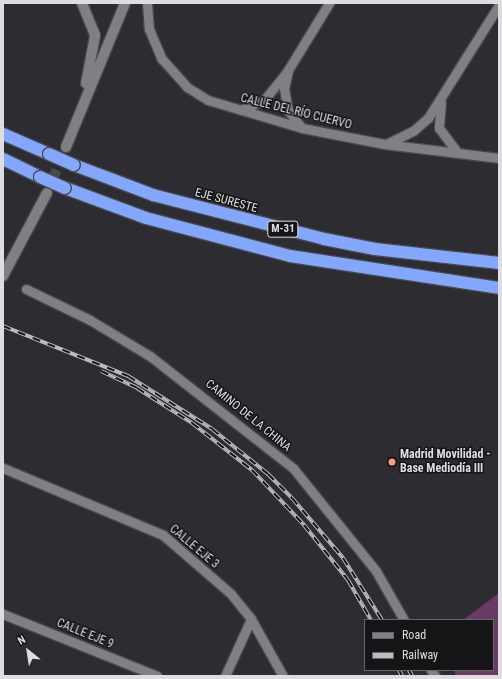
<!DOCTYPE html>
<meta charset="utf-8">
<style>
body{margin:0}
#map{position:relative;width:502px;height:679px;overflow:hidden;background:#2d2d31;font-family:"Roboto Condensed",sans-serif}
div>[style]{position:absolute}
.green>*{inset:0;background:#693a64}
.secondary-tunnel>*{height:10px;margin-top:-5px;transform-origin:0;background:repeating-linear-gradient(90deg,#48484b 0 10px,transparent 0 15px)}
.roads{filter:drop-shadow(1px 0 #49494d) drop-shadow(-1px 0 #49494d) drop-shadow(0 1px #49494d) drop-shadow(0 -1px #49494d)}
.minor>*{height:9px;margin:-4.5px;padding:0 4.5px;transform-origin:4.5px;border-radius:4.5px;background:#7f7f84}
.secondary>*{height:10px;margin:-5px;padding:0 5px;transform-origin:5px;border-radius:5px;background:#7f7f84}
.motorway>*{height:12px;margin:-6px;padding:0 6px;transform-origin:6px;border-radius:6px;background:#84a7fe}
.rail>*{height:4px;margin-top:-2px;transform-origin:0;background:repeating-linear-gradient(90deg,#151517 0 8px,#bbbbbf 0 16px);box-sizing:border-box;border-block:1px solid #bbbbbf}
.bridges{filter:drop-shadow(1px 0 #49494d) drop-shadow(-1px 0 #49494d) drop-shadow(0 1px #49494d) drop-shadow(0 -1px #49494d)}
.motorway-bridge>*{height:12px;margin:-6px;padding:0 6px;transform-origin:6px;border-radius:6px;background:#84a7fe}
.dots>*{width:11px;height:11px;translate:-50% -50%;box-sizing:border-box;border:2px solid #151517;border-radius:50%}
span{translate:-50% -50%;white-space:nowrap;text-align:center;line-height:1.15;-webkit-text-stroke:3px #151517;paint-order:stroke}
.shield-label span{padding:1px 3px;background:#151517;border:1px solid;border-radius:3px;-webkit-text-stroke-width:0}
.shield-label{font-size:11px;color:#dedee1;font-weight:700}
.street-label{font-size:12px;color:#dedee1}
.poi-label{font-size:12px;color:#dedee1;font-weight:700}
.left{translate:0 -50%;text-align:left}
.frame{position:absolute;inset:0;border:4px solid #dedee1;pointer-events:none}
.legend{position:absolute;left:364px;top:619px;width:130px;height:52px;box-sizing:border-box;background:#151517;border:1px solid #656568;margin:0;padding:5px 7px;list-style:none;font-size:12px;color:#dedee1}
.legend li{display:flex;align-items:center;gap:8px;height:20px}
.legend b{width:20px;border:1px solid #656568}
.north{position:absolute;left:8px;top:631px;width:40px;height:40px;-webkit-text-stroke:3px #151517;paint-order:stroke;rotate:330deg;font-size:11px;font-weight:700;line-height:16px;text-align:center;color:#dedee1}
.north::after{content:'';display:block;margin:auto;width:14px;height:18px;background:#dedee1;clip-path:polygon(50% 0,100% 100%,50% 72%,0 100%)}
</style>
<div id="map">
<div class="green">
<div style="clip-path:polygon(499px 593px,499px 676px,456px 676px,454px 670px,493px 670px,493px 620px,463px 620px)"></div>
</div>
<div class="secondary-tunnel">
<div style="left:47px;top:193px;width:50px;rotate:-67.6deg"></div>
</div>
<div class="roads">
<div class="minor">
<div style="left:147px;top:3px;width:26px;rotate:86deg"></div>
<div style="left:149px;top:29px;width:33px;rotate:67deg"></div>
<div style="left:162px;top:59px;width:38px;rotate:48deg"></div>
<div style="left:187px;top:87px;width:25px;rotate:32deg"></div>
<div style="left:208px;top:100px;width:98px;rotate:16.6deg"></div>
<div style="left:302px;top:128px;width:84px;rotate:11deg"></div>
<div style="left:384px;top:144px;width:116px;rotate:6.9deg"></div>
<div style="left:441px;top:103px;width:25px;rotate:95deg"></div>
<div style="left:439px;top:128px;width:31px;rotate:53deg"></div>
<div style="left:241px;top:110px;width:25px;rotate:-23deg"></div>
<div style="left:264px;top:100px;width:38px;rotate:-51deg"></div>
<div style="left:302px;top:128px;width:22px;rotate:-129deg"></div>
<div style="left:288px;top:111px;width:22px;rotate:-100deg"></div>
<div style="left:284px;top:89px;width:19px;rotate:-78deg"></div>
<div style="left:288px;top:70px;width:79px;rotate:-58.5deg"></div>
<div style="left:386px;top:144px;width:30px;rotate:-26deg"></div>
<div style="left:413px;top:131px;width:20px;rotate:-41deg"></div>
<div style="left:428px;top:118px;width:133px;rotate:-57.9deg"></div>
<div style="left:26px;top:289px;width:71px;rotate:25.8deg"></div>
<div style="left:90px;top:320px;width:70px;rotate:31deg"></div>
<div style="left:150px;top:356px;width:182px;rotate:38.1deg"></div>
<div style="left:293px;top:468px;width:132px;rotate:51.1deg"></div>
<div style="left:376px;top:571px;width:56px;rotate:60.3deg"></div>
<div style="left:3px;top:468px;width:173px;rotate:22.7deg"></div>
<div style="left:163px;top:535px;width:90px;rotate:40.9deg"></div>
<div style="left:231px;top:594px;width:32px;rotate:51deg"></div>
<div style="left:251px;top:619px;width:65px;rotate:60.7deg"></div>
<div style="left:3px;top:614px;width:166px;rotate:21.9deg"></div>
<div style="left:431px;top:670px;width:7px;rotate:56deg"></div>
<div style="left:225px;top:676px;width:63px;rotate:-65.5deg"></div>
</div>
<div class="secondary">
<div style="left:82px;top:3px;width:35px;rotate:68deg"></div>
<div style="left:95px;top:36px;width:48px;rotate:100.8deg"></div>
<div style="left:66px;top:147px;width:156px;rotate:-67.7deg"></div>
<div style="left:3px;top:276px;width:94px;rotate:-62.1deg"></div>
</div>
<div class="motorway">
<div style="left:3px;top:134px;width:50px;rotate:23.5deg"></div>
<div style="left:3px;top:159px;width:41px;rotate:25.9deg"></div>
<div style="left:74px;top:165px;width:85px;rotate:20.8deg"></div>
<div style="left:153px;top:195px;width:177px;rotate:14.4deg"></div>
<div style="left:324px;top:239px;width:52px;rotate:11.1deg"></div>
<div style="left:375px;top:249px;width:125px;rotate:6.4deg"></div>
<div style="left:65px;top:188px;width:86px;rotate:20.3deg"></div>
<div style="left:146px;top:218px;width:149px;rotate:14.8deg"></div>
<div style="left:290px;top:256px;width:211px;rotate:8.7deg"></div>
</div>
</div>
<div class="rail">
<div style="left:3px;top:326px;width:135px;rotate:21.8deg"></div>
<div style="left:128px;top:376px;width:99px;rotate:32.2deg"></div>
<div style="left:212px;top:429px;width:72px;rotate:38.8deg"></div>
<div style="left:268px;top:474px;width:34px;rotate:45deg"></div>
<div style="left:292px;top:498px;width:79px;rotate:49.6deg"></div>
<div style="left:343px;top:558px;width:73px;rotate:57.8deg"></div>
<div style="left:101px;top:371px;width:40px;rotate:25deg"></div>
<div style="left:137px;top:388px;width:65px;rotate:32.5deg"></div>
<div style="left:192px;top:423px;width:76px;rotate:38.1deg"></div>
<div style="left:252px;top:470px;width:76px;rotate:46.6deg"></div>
<div style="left:304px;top:525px;width:70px;rotate:51.3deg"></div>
<div style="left:348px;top:580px;width:46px;rotate:60.1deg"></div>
<div style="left:399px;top:670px;width:7px;rotate:63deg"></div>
<div style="left:409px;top:670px;width:7px;rotate:63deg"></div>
</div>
<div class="bridges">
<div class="motorway-bridge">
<div style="left:49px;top:154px;width:27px;rotate:24deg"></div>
<div style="left:40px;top:177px;width:27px;rotate:24deg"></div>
</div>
</div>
<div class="dots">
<div style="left:392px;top:462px;background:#f49e87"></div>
</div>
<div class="shield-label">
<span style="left:283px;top:229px">M-31</span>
</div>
<div class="street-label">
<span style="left:296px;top:112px;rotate:14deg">CALLE DEL RÍO CUERVO</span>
<span style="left:226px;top:201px;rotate:15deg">EJE SURESTE</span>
<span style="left:248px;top:416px;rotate:39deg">CAMINO DE LA CHINA</span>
<span style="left:194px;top:547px;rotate:40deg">CALLE EJE 3</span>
<span style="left:85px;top:634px;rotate:22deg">CALLE EJE 9</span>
</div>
<div class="poi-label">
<span class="left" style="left:400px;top:462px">Madrid Movilidad -<br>Base Mediodía III</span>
</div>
<div class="frame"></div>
<ul class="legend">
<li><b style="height:5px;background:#7f7f84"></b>Road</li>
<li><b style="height:5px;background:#bbbbbf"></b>Railway</li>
</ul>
<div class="north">N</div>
</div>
